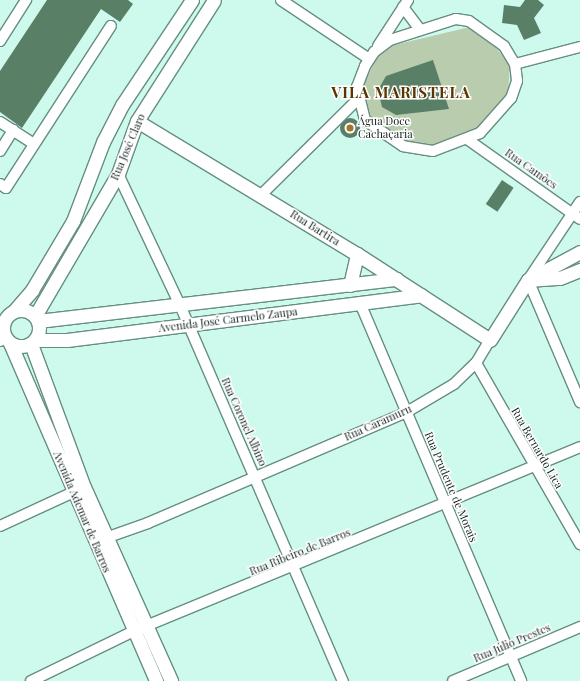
<!DOCTYPE html>
<meta charset="utf-8">
<style>
body{margin:0}
#map{position:relative;width:580px;height:681px;overflow:hidden;background:#cef9ed;font-family:"Playfair Display",serif}
div>[style]{position:absolute}
.green>*{inset:0;background:#b9ccae}
.building>*{inset:0;background:#597f66;transform-origin:0 0}
.round{border-radius:50%}
.roads{filter:drop-shadow(1px 0 #668e83) drop-shadow(-1px 0 #668e83) drop-shadow(0 1px #668e83) drop-shadow(0 -1px #668e83)}
.street>*{height:10px;margin:-5px;padding:0 5px;transform-origin:5px;border-radius:5px;background:#fff}
.secondary>*{height:13px;margin:-6.5px;padding:0 6.5px;transform-origin:6.5px;border-radius:6.5px;background:#fff}
.secondary>.ring{margin:-6.5px;padding:0;box-sizing:content-box;background:none;border:13px solid #fff;border-radius:50%}
.dots>*{width:11px;height:11px;translate:-50% -50%;box-sizing:border-box;border:2px solid #fff;border-radius:50%}
span{translate:-50% -50%;white-space:nowrap;text-align:center;line-height:1.15;-webkit-text-stroke:3px #fff;paint-order:stroke}
.poi-label{font-size:11px;color:#12221e}
.left{translate:0 -50%;text-align:left}
.street-label{font-size:11px;color:#12221e}
.district-label{font-size:15px;color:#5a3501;font-weight:700;letter-spacing:1px}
</style>
<div id="map">
<div class="green">
<div style="clip-path:polygon(470px 27px,494px 45px,510px 65px,508px 94px,478px 130px,433px 147px,405px 141px,384px 131px,368px 116px,364px 84px,377px 57px,394px 45px)"></div>
</div>
<div class="building">
<div style="clip-path:polygon(47px 0,128px 0,133px 4px,120px 22px,101px 9px,22px 128px,0 112px,0 71px)"></div>
<div style="clip-path:polygon(525px 0,538px 0,544px 5px,534px 18px,541px 33px,524px 40px,517px 25px,502px 23px,504px 5px,520px 7px)"></div>
<div style="clip-path:polygon(433px 60px,449px 109px,396px 115px,382px 107px,378px 90px,386px 76px)"></div>
<div class="round" style="left:340px;top:118px;width:20px;height:20px"></div>
<div style="left:502px;top:180px;width:14px;height:29px;rotate:34deg"></div>
</div>
<div class="roads">
<div class="street">
<div style="left:281px;top:0;width:106px;rotate:33.8deg"></div>
<div style="left:403px;top:7px;width:26px;rotate:53deg"></div>
<div style="left:456px;top:19px;width:13px;rotate:9deg"></div>
<div style="left:469px;top:21px;width:43px;rotate:35.5deg"></div>
<div style="left:504px;top:46px;width:21px;rotate:59deg"></div>
<div style="left:515px;top:64px;width:17px;rotate:83deg"></div>
<div style="left:517px;top:81px;width:18px;rotate:109deg"></div>
<div style="left:511px;top:98px;width:47px;rotate:131.5deg"></div>
<div style="left:480px;top:133px;width:50px;rotate:159deg"></div>
<div style="left:433px;top:151px;width:30px;rotate:-171deg"></div>
<div style="left:403px;top:146px;width:46px;rotate:-145.6deg"></div>
<div style="left:365px;top:120px;width:34px;rotate:-104deg"></div>
<div style="left:357px;top:87px;width:22px;rotate:-69deg"></div>
<div style="left:365px;top:66px;width:17px;rotate:-57deg"></div>
<div style="left:374px;top:52px;width:20px;rotate:-37deg"></div>
<div style="left:390px;top:40px;width:69px;rotate:-17.7deg"></div>
<div style="left:0;top:41px;width:49px;rotate:-57.6deg"></div>
<div style="left:378px;top:46px;width:55px;rotate:-56.9deg"></div>
<div style="left:515px;top:64px;width:67px;rotate:-14.7deg"></div>
<div style="left:0;top:122px;width:40px;rotate:32.9deg"></div>
<div style="left:467px;top:139px;width:138px;rotate:35.3deg"></div>
<div style="left:0;top:151px;width:25px;rotate:-58deg"></div>
<div style="left:118px;top:174px;width:145px;rotate:64.7deg"></div>
<div style="left:180px;top:305px;width:410px;rotate:66.6deg"></div>
<div style="left:0;top:184px;width:7px;rotate:34deg"></div>
<div style="left:6px;top:188px;width:193px;rotate:-57.1deg"></div>
<div style="left:261px;top:195px;width:138px;rotate:-44.7deg"></div>
<div style="left:580px;top:202px;width:94px;rotate:123.7deg"></div>
<div style="left:528px;top:280px;width:133px;rotate:66.9deg"></div>
<div style="left:360px;top:303px;width:411px;rotate:66.9deg"></div>
<div style="left:0;top:341px;width:8px;rotate:-50deg"></div>
<div style="left:476px;top:363px;width:209px;rotate:60.1deg"></div>
<div style="left:0;top:526px;width:88px;rotate:-24.8deg"></div>
<div style="left:100px;top:540px;width:51px;rotate:-19.5deg"></div>
<div style="left:148px;top:523px;width:280px;rotate:-23.2deg"></div>
<div style="left:405px;top:413px;width:57px;rotate:-30.6deg"></div>
<div style="left:454px;top:384px;width:30px;rotate:-44deg"></div>
<div style="left:476px;top:363px;width:27px;rotate:-59deg"></div>
<div style="left:31px;top:681px;width:114px;rotate:-25.9deg"></div>
<div style="left:134px;top:631px;width:482px;rotate:-22.4deg"></div>
<div style="left:453px;top:681px;width:138px;rotate:-23deg"></div>
</div>
<div class="secondary">
<div style="left:137px;top:121px;width:257px;rotate:31.2deg"></div>
<div style="left:357px;top:254px;width:158px;rotate:32.9deg"></div>
<div style="left:490px;top:340px;width:71px;rotate:-57.7deg"></div>
<div style="left:528px;top:280px;width:59px;rotate:-28.3deg"></div>
<div style="left:528px;top:280px;width:32px;rotate:-4deg"></div>
<div style="left:560px;top:278px;width:22px;rotate:-22deg"></div>
<div style="left:350px;top:285px;width:32px;rotate:-77deg"></div>
<div class="ring" style="left:3px;top:310px;width:23px;height:23px"></div>
<div style="left:14px;top:311px;width:28px;rotate:-49deg"></div>
<div style="left:32px;top:290px;width:80px;rotate:-59.3deg"></div>
<div style="left:73px;top:221px;width:85px;rotate:-69.2deg"></div>
<div style="left:103px;top:142px;width:42px;rotate:-62.8deg"></div>
<div style="left:122px;top:105px;width:126px;rotate:-56.3deg"></div>
<div style="left:35px;top:316px;width:164px;rotate:-59.7deg"></div>
<div style="left:118px;top:174px;width:56px;rotate:-70.3deg"></div>
<div style="left:137px;top:121px;width:143px;rotate:-57.5deg"></div>
<div style="left:38px;top:321px;width:361px;rotate:-6.7deg"></div>
<div style="left:35px;top:340px;width:32px"></div>
<div style="left:67px;top:340px;width:357px;rotate:-7.2deg"></div>
<div style="left:10px;top:343px;width:368px;rotate:66.6deg"></div>
<div style="left:31px;top:344px;width:153px;rotate:69.7deg"></div>
<div style="left:84px;top:487px;width:213px;rotate:65.8deg"></div>
</div>
</div>
<div class="dots">
<div style="left:350px;top:128px;background:#a8712d"></div>
</div>
<div class="poi-label">
<span class="left" style="left:358px;top:128px">Água Doce<br>Cachaçaria</span>
</div>
<div class="street-label">
<span style="left:128px;top:147px;rotate:-67deg">Rua José Claro</span>
<span style="left:531px;top:169px;rotate:35deg">Rua Camões</span>
<span style="left:315px;top:228px;rotate:32deg">Rua Bartira</span>
<span style="left:228px;top:320px;rotate:-7deg">Avenida José Carmelo Zaupa</span>
<span style="left:244px;top:422px;rotate:66deg">Rua Coronel Albino</span>
<span style="left:378px;top:423px;rotate:-24deg">Rua Caramuru</span>
<span style="left:537px;top:448px;rotate:60deg">Rua Bernardo Lica</span>
<span style="left:451px;top:487px;rotate:67deg">Rua Prudente de Morais</span>
<span style="left:82px;top:512px;rotate:67deg">Avenida Ademar de Barros</span>
<span style="left:300px;top:552px;rotate:-22deg">Rua Ribeiro de Barros</span>
<span style="left:512px;top:643px;rotate:-23deg">Rua Júlio Prestes</span>
</div>
<div class="district-label">
<span style="left:401px;top:93px">VILA MARISTELA</span>
</div>
</div>
